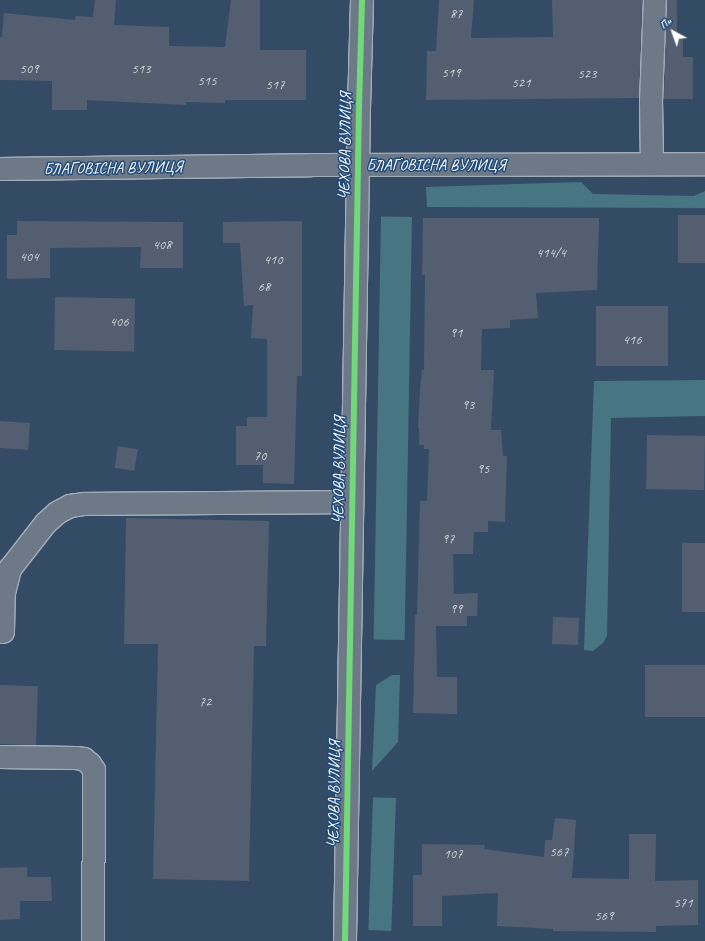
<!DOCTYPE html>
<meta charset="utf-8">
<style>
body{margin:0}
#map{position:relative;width:705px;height:941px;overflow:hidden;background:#344b65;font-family:Caveat,sans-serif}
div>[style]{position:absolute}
.green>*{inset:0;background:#487582;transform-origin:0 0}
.building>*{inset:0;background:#535f70;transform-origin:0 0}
.roads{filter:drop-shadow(1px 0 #a4aeba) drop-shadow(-1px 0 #a4aeba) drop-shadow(0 1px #a4aeba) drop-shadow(0 -1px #a4aeba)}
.minor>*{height:22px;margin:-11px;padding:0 11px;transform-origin:11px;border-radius:11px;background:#6d7986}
.major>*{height:22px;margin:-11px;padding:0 11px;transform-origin:11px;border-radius:11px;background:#6d7986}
.cycleway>*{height:6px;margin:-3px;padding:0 3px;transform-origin:3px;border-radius:3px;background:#71d979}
span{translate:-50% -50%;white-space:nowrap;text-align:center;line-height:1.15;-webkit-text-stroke:3px #1f4a7a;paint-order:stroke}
.number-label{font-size:14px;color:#d4d7db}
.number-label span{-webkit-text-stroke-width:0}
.street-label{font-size:16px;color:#fff}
.north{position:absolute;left:653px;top:12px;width:40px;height:40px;-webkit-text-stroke:3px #1f4a7a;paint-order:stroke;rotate:319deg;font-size:11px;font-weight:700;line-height:16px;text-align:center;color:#fff}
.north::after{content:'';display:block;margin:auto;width:14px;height:18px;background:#fff;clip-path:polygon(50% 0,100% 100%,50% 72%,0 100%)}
</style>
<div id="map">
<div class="green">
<div style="clip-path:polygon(581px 182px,593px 194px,694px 196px,705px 191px,705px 208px,427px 207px,426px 187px)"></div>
<div style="left:412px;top:217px;width:423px;height:31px;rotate:91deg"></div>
<div style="clip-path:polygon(705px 380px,705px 416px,611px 418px,607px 636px,603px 643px,593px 651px,584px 650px,594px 381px)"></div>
<div style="clip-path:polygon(392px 675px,400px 675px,398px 742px,372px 771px,376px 685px)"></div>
<div style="left:396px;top:798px;width:133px;height:23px;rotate:92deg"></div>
</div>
<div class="building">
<div style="clip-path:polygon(95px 0,116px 0,114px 25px,169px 27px,169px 46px,225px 47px,231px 0,260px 0,260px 50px,306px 50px,306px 100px,225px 100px,225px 103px,186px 102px,186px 105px,87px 100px,87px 110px,52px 110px,52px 81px,0 80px,0 37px,2px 37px,4px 13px,75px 20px,76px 16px,93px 17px)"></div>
<div style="clip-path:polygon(439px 0,474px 0,471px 38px,553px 37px,552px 0,642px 0,639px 98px,426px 100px,427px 51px,436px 51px)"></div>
<div style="clip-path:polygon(667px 0,677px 0,677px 35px,683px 35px,683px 57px,693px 57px,693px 99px,664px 99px)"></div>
<div style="left:678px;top:215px;width:27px;height:48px"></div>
<div style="clip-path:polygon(423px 218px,599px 218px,597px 290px,536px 293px,538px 318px,510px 320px,510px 328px,482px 329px,481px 370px,494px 370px,491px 430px,501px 430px,503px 456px,507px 456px,505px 522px,488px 521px,488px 532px,474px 532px,473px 554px,453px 554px,454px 594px,478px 593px,477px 616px,467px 616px,467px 626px,436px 626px,437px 677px,457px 677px,457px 714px,413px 713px,415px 615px,417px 615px,420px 501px,427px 501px,429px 449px,424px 449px,424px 445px,419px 445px,419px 428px,418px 428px,420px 389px,422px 370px,424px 370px,425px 275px,422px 275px)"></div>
<div style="clip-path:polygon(17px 221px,183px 222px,183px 268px,140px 268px,141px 247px,50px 248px,50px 278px,7px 279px,7px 235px,17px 235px)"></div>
<div style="clip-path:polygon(302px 221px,302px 376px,297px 376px,294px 484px,263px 483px,263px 465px,236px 465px,236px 426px,247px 426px,247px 417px,267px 417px,267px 339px,251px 338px,253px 305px,244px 306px,240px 243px,223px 243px,223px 222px)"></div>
<div style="left:55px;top:297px;width:80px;height:53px;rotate:1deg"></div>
<div style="left:596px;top:306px;width:72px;height:60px"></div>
<div style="left:0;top:421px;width:30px;height:27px;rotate:4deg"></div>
<div style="left:647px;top:435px;width:58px;height:54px;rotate:1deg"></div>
<div style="left:118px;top:446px;width:20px;height:22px;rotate:9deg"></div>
<div style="clip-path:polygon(126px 518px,269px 521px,266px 646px,254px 646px,249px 881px,153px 879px,158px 644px,124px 644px)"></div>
<div style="left:705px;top:543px;width:69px;height:23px;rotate:90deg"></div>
<div style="left:553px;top:617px;width:26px;height:27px;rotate:2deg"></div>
<div style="left:645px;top:665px;width:60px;height:52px"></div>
<div style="left:0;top:685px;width:38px;height:59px;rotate:2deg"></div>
<div style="clip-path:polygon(555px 818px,576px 820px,572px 878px,629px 879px,629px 834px,656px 834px,655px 881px,698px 880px,698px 925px,656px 926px,656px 932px,553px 931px,553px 929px,497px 926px,498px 893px,442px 896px,442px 926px,413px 926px,413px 875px,422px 875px,422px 844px,485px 845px,484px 849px,544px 857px,545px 840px,552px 840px)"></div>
<div style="clip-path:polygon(27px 867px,27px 877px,51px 877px,52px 901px,20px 901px,20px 919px,0 920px,0 868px)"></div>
</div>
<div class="roads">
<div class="minor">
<div style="left:652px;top:164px;width:62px;rotate:-90.9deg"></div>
<div style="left:651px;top:102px;width:102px;rotate:-87.8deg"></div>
<div style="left:3px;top:632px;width:39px;rotate:-89deg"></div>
<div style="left:4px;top:593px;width:25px;rotate:-76deg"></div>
<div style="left:10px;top:569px;width:58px;rotate:-52deg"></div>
<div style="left:46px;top:523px;width:15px;rotate:-42deg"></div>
<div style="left:57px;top:513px;width:15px;rotate:-28deg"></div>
<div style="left:70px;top:506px;width:15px;rotate:-8deg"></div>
<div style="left:85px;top:504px;width:267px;rotate:-0.4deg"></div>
<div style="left:0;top:757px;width:76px;rotate:0.8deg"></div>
<div style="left:76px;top:758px;width:8px;rotate:7deg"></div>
<div style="left:84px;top:759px;width:8px;rotate:40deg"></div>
<div style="left:90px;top:764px;width:7px;rotate:56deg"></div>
<div style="left:94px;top:770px;width:171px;rotate:90.3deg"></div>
<div style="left:345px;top:941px;width:833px;rotate:-89.04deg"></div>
<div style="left:359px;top:108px;width:108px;rotate:-88.4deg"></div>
</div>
<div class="major">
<div style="left:0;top:169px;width:311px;rotate:-0.7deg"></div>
<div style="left:311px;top:165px;width:394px;rotate:-0.1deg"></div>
</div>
</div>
<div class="cycleway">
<div style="left:345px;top:941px;width:833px;rotate:-89.04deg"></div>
<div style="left:359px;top:108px;width:108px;rotate:-88.4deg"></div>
</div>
<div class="number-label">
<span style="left:456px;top:14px">87</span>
<span style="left:29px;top:69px">509</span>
<span style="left:141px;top:69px">513</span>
<span style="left:451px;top:73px">519</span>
<span style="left:587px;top:74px">523</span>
<span style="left:207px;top:81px">515</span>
<span style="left:521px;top:83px">521</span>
<span style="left:275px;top:85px">517</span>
<span style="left:162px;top:245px">408</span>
<span style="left:551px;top:253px">414/4</span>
<span style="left:29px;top:257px">404</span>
<span style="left:273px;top:260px">410</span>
<span style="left:264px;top:287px">68</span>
<span style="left:119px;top:322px">406</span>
<span style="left:456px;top:333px">91</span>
<span style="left:632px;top:340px">416</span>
<span style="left:468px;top:405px">93</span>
<span style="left:260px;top:456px">70</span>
<span style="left:483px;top:469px">95</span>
<span style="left:448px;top:539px">97</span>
<span style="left:456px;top:609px">99</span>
<span style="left:205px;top:702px">72</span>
<span style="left:559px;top:852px">567</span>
<span style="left:453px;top:854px">107</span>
<span style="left:683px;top:903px">571</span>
<span style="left:604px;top:916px">569</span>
</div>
<div class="street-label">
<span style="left:345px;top:146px;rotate:-89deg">ЧЕХОВА ВУЛИЦЯ</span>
<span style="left:436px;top:165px">БЛАГОВІСНА ВУЛИЦЯ</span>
<span style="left:113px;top:168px;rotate:-1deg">БЛАГОВІСНА ВУЛИЦЯ</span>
<span style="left:339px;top:470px;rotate:-89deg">ЧЕХОВА ВУЛИЦЯ</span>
<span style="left:334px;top:794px;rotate:-89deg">ЧЕХОВА ВУЛИЦЯ</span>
</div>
<div class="north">Пн</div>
</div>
